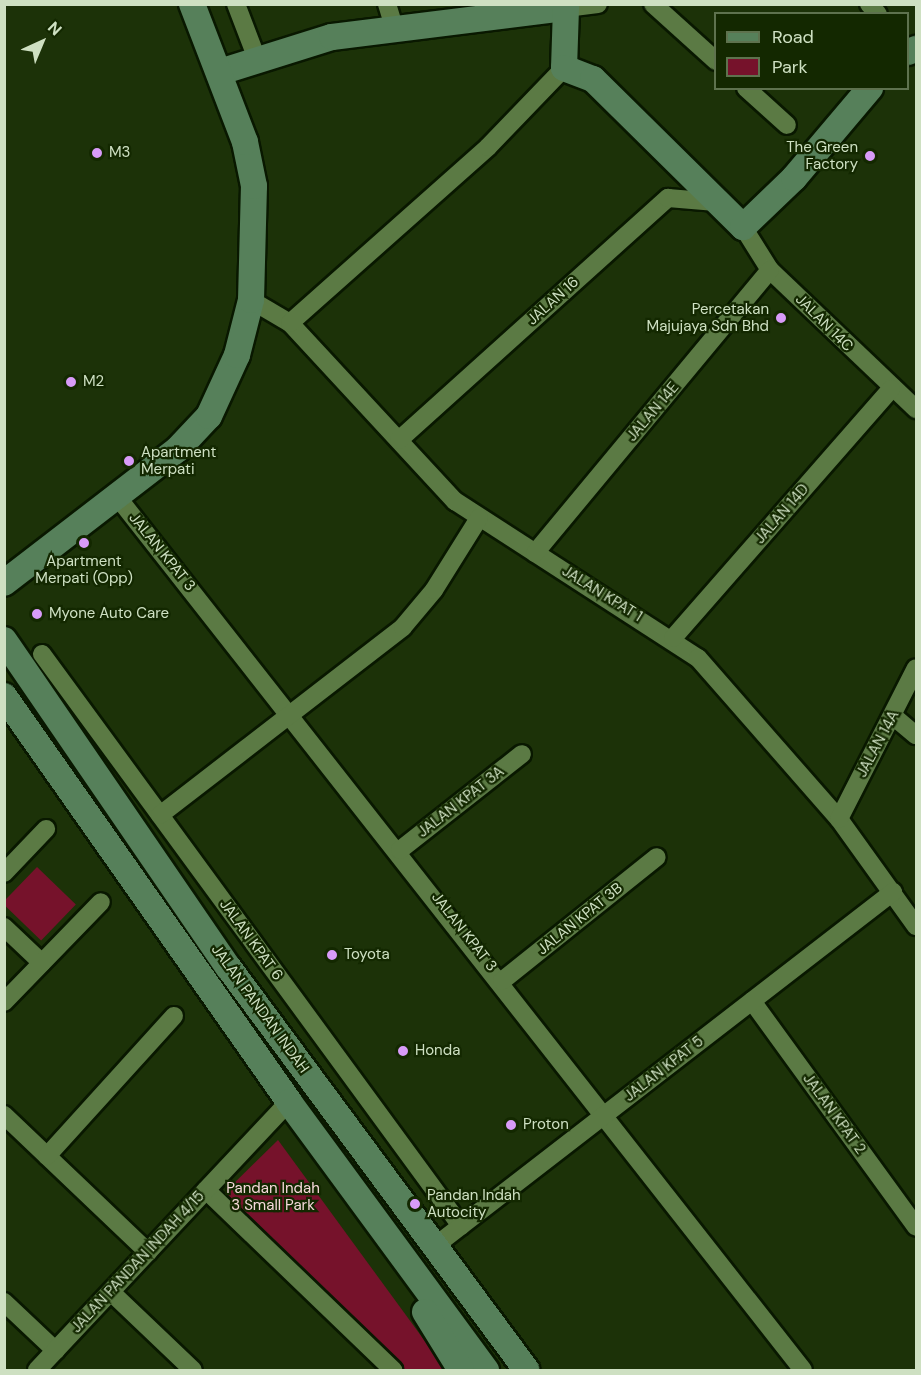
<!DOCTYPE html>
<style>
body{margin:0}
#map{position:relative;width:921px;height:1375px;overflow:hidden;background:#1c3208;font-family:"DM Sans",sans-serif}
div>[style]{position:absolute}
.green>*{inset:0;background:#76122b;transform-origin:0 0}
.roads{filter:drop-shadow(2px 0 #091800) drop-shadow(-2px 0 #091800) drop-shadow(0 2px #091800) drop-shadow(0 -2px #091800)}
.street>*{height:18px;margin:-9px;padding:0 9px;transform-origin:9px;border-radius:9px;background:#5b7a44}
.secondary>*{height:26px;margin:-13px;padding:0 13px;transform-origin:13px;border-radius:13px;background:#56805a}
.dots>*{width:16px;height:16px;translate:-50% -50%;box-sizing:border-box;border:3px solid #132800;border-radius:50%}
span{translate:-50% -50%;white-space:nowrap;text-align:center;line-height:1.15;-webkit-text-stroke:4.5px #132800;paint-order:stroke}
.poi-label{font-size:15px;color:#cee0c2}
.right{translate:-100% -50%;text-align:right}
.left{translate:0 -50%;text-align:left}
.street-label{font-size:15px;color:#cee0c2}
.park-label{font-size:15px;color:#f7d9db}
.frame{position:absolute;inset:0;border:6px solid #cee0c2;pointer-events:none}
.legend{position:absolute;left:714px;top:12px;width:195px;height:78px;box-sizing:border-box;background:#132800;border:2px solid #5e724e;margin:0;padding:8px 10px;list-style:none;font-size:18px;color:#cee0c2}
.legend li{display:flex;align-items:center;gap:12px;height:30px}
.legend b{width:30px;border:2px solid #5e724e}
.north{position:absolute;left:12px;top:12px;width:60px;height:60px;-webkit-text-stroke:4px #132800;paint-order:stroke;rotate:44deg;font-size:16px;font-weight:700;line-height:24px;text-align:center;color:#cee0c2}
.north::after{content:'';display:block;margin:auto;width:21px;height:27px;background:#cee0c2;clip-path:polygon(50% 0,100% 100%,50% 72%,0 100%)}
</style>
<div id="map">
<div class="green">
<div style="left:37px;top:867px;width:54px;height:50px;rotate:44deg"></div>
<div style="clip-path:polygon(278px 1140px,446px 1370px,405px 1370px,220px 1197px)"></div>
</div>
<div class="roads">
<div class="street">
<div style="left:236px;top:4px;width:59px;rotate:69.1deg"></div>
<div style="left:387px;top:4px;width:24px;rotate:73deg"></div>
<div style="left:653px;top:4px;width:85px;rotate:42.1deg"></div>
<div style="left:869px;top:4px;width:13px;rotate:48deg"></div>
<div style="left:566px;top:8px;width:32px;rotate:-7deg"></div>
<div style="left:746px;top:88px;width:55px;rotate:42.1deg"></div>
<div style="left:743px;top:227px;width:51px;rotate:57.9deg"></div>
<div style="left:770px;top:270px;width:202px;rotate:43.6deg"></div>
<div style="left:251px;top:300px;width:45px;rotate:30.5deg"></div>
<div style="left:290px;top:323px;width:243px;rotate:47.2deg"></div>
<div style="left:455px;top:501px;width:289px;rotate:32.9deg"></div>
<div style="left:698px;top:658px;width:214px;rotate:48.8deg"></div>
<div style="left:839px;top:819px;width:132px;rotate:54.3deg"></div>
<div style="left:290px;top:323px;width:265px;rotate:-41.6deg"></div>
<div style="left:488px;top:147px;width:110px;rotate:-46.1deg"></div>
<div style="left:399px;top:440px;width:362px;rotate:-42deg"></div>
<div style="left:668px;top:198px;width:48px;rotate:4.8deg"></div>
<div style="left:119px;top:499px;width:1107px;rotate:51.86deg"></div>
<div style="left:535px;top:553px;width:368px;rotate:-50.3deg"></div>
<div style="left:673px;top:638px;width:331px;rotate:-48.8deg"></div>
<div style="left:42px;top:654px;width:709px;rotate:53.78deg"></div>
<div style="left:893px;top:716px;width:30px;rotate:40deg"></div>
<div style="left:160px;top:815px;width:307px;rotate:-37.7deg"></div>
<div style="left:403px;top:627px;width:48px;rotate:-50deg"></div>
<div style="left:434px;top:590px;width:85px;rotate:-58deg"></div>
<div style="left:839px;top:819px;width:169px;rotate:-63deg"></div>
<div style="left:400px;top:850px;width:155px;rotate:-38.2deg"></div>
<div style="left:4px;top:873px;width:61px;rotate:-46.3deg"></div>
<div style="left:4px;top:927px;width:52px;rotate:43.5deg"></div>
<div style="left:502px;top:981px;width:198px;rotate:-38.7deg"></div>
<div style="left:752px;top:1001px;width:279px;rotate:54deg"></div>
<div style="left:4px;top:1002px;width:139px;rotate:-45.9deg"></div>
<div style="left:4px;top:1115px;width:199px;rotate:43.6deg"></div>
<div style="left:47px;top:1156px;width:189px;rotate:-47.8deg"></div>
<div style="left:206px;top:1190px;width:260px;rotate:43.9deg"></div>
<div style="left:435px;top:1246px;width:579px;rotate:-37.7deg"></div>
<div style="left:111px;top:1292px;width:113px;rotate:43.6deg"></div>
<div style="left:4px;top:1302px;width:71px;rotate:43.3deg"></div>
<div style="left:37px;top:1370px;width:368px;rotate:-46.8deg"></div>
</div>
<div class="secondary">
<div style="left:908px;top:52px;width:9px;rotate:-21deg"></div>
<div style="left:220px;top:72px;width:117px;rotate:-17.4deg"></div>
<div style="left:332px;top:37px;width:236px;rotate:-7.1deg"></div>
<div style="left:566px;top:8px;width:60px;rotate:91.9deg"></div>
<div style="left:564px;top:68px;width:31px;rotate:21deg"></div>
<div style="left:593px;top:79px;width:211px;rotate:44.6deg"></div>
<div style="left:743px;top:227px;width:71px;rotate:-43.9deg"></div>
<div style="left:794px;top:178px;width:118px;rotate:-49.8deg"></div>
<div style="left:4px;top:583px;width:220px;rotate:-37.6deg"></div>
<div style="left:178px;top:449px;width:45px;rotate:-46.8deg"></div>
<div style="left:209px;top:416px;width:67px;rotate:-65.3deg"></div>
<div style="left:237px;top:355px;width:57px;rotate:-75.7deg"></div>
<div style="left:251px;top:300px;width:114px;rotate:-88.5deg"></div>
<div style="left:254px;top:186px;width:45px;rotate:-101.6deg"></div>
<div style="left:245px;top:142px;width:148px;rotate:-111deg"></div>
<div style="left:4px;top:640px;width:398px;rotate:55.6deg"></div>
<div style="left:229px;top:968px;width:500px;rotate:53.5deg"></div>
<div style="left:4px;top:696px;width:496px;rotate:54.9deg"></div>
<div style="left:289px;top:1102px;width:333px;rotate:53.7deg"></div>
<div style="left:425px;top:1312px;width:68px;rotate:58.2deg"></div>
</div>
</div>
<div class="dots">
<div style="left:97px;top:153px;background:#d89bf8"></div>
<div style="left:870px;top:156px;background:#d89bf8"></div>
<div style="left:781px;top:318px;background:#d89bf8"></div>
<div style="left:71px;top:382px;background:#d89bf8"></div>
<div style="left:129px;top:461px;background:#d89bf8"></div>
<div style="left:84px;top:543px;background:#d89bf8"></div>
<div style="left:37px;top:614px;background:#d89bf8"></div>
<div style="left:332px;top:955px;background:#d89bf8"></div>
<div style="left:403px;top:1051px;background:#d89bf8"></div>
<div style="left:511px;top:1125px;background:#d89bf8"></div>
<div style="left:415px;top:1204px;background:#d89bf8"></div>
</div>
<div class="poi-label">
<span class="right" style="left:858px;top:156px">The Green<br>Factory</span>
<span class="left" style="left:109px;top:153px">M3</span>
<span class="right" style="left:769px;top:318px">Percetakan<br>Majujaya Sdn Bhd</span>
<span class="left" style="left:83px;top:382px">M2</span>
<span class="left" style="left:141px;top:461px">Apartment<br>Merpati</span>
<span style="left:84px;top:570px">Apartment<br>Merpati (Opp)</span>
<span class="left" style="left:49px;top:614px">Myone Auto Care</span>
<span class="left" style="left:344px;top:955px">Toyota</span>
<span class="left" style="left:415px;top:1051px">Honda</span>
<span class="left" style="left:523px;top:1125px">Proton</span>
<span class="left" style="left:427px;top:1204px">Pandan Indah<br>Autocity</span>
</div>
<div class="street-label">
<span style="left:553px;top:301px;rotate:-42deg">JALAN 16</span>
<span style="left:824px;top:323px;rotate:45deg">JALAN 14C</span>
<span style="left:653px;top:412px;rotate:-50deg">JALAN 14E</span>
<span style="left:782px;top:514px;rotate:-49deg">JALAN 14D</span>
<span style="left:162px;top:552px;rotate:51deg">JALAN KPAT 3</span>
<span style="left:602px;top:594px;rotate:32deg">JALAN KPAT 1</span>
<span style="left:878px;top:744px;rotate:-62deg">JALAN 14A</span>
<span style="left:461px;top:802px;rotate:-38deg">JALAN KPAT 3A</span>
<span style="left:580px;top:919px;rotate:-39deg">JALAN KPAT 3B</span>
<span style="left:464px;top:932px;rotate:52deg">JALAN KPAT 3</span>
<span style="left:251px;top:940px;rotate:54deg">JALAN KPAT 6</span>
<span style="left:260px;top:1009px;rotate:54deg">JALAN PANDAN INDAH</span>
<span style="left:664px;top:1069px;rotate:-38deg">JALAN KPAT 5</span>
<span style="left:834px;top:1114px;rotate:54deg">JALAN KPAT 2</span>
<span style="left:138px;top:1262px;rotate:-47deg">JALAN PANDAN INDAH 4/15</span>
</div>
<div class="park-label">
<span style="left:273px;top:1197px">Pandan Indah<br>3 Small Park</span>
</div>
<div class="frame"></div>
<ul class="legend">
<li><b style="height:8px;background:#56805a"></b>Road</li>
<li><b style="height:16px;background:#76122b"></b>Park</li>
</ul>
<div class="north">N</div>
</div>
